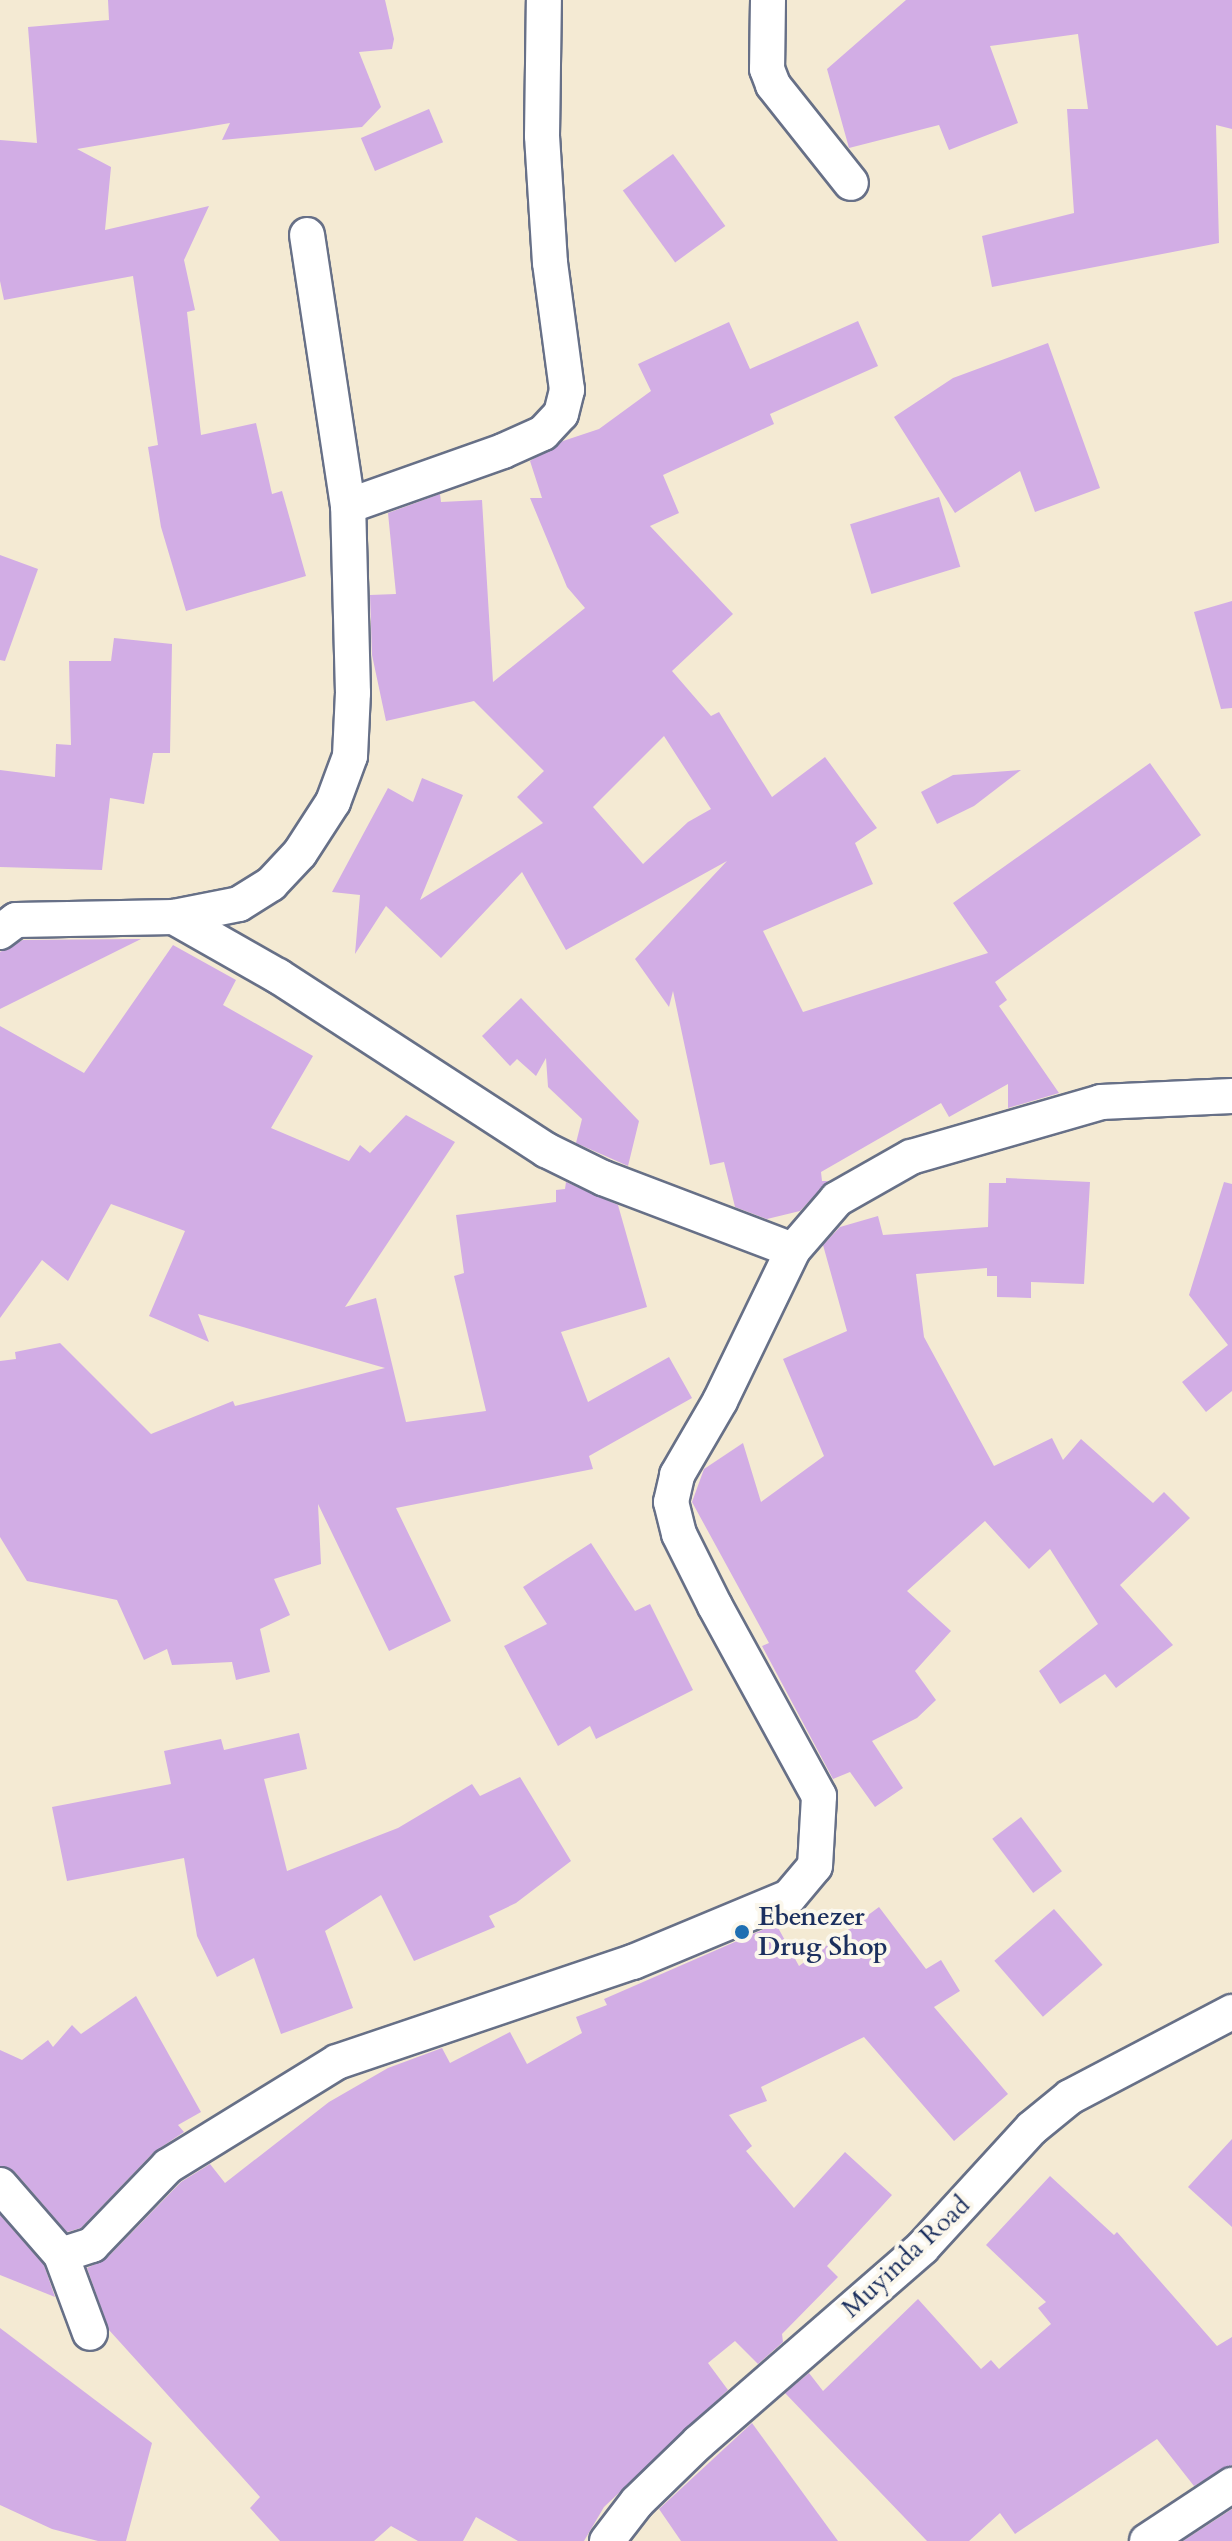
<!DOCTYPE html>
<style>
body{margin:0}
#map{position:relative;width:1232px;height:2541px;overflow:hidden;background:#f4ead3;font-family:Cardo,serif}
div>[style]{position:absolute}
.building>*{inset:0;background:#d2ade5;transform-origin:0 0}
.roads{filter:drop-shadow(2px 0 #677087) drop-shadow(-2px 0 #677087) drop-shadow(0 2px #677087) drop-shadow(0 -2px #677087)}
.street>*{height:34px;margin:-17px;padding:0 17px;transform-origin:17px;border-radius:17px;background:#fff}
.dots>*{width:22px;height:22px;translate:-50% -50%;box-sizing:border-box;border:4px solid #fbf7ec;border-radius:50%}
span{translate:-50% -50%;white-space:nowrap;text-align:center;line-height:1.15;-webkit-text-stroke:8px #fbf7ec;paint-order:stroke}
.poi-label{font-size:26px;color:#1b2f5e;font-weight:700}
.left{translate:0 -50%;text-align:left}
.street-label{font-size:26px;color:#1b2f5e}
</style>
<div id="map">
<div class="building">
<div style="clip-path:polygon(108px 0,385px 0,394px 39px,392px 49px,359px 52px,381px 107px,362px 127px,222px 140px,230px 123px,77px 149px,111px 167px,105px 230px,209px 206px,184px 260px,195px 310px,187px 312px,201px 435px,256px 423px,272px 494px,282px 491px,306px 576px,186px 611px,161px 527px,148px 447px,158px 445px,133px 276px,4px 300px,0 281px,0 140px,37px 143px,28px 27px,109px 20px)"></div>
<div style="clip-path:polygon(906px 0,1232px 0,1232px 129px,1216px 125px,1219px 243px,992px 287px,982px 236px,1074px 213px,1067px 109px,1088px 109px,1078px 34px,990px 46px,1018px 123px,949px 150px,939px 125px,849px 148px,827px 69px)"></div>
<div style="left:429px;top:109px;width:36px;height:74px;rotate:67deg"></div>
<div style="left:673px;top:154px;width:89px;height:62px;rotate:54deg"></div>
<div style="clip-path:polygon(evenodd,858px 321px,878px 366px,770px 414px,774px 424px,663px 475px,679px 513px,650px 526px,733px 614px,672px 671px,711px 716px,719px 712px,772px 797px,825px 757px,877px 828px,855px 843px,873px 884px,763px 931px,803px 1012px,988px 953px,953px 903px,1150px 763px,1201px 835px,995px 982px,1007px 1000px,999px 1006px,1059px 1093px,1008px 1108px,1008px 1084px,949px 1117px,941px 1103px,821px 1172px,822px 1181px,828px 1181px,800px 1211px,767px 1219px,735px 1207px,724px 1162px,710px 1165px,673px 991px,669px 1007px,635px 959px,727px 861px,566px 950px,522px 872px,441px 958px,386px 906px,355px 954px,360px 895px,332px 892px,388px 788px,413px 802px,422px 778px,463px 795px,420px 900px,543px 823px,517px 797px,544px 771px,474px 701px,386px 721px,372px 655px,370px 595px,396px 594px,388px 513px,440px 494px,441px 502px,482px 500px,493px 682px,585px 608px,567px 587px,530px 498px,542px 498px,530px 461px,563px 441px,599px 429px,651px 391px,638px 364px,729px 322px,750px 369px,858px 321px,664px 736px,711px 809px,688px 822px,643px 864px,593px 807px,664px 736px)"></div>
<div style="clip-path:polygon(1048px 343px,1100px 488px,1035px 512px,1020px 471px,955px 513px,894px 417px,953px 378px)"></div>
<div style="left:939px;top:497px;width:73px;height:93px;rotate:73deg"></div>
<div style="clip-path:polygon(0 555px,38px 569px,5px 661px,0 660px)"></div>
<div style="clip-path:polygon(1232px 601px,1232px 708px,1221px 709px,1194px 612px)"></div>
<div style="clip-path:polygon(114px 638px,172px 644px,170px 753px,153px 753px,144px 804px,110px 798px,102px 870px,0 867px,0 770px,55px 777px,56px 744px,71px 745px,69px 661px,111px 661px)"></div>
<div style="clip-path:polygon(1021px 770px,974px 806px,937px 824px,921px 792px,953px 775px)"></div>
<div style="clip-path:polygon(141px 939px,0 1009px,0 952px,23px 940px)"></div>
<div style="clip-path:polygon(173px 945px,236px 980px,223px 1005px,313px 1056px,271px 1128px,349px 1161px,360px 1145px,370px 1153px,406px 1115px,455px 1142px,345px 1307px,376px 1298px,406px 1422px,486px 1411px,454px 1276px,464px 1273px,456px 1215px,556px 1202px,556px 1190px,565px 1189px,566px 1182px,618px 1205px,647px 1307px,561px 1332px,588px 1402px,669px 1357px,692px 1398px,589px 1456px,593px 1469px,396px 1508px,451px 1621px,389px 1651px,318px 1504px,321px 1564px,274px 1579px,290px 1615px,260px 1629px,270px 1672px,236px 1680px,232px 1662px,172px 1665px,167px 1649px,144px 1660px,117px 1600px,27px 1581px,0 1537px,0 1361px,16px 1359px,15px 1352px,60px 1343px,151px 1434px,233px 1401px,235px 1406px,385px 1368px,198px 1314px,209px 1342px,149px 1316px,185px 1231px,111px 1204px,68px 1281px,42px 1260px,0 1318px,0 1026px,84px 1073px)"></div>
<div style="clip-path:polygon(521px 998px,639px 1121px,628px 1166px,576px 1143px,582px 1119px,548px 1087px,546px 1058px,536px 1076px,517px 1059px,510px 1066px,482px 1036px)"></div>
<div style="clip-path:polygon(1006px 1178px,1090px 1182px,1084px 1284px,1031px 1282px,1031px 1298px,997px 1297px,997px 1276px,987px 1276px,987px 1268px,916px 1274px,924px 1337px,994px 1466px,1052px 1438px,1063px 1460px,1081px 1439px,1153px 1503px,1164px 1492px,1190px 1518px,1120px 1585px,1173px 1645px,1116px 1688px,1105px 1674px,1060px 1704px,1039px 1671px,1098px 1624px,1050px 1549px,1029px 1569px,985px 1521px,907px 1591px,951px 1631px,915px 1671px,936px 1700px,917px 1718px,872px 1741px,903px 1788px,875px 1807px,850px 1772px,833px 1779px,762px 1646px,769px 1643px,692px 1502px,704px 1469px,743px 1443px,761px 1502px,824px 1456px,783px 1359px,847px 1331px,823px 1245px,840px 1227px,878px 1216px,883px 1235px,988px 1227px,989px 1183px,1006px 1183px)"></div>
<div style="clip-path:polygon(1224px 1182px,1232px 1184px,1232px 1391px,1206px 1412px,1182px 1382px,1228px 1345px,1189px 1295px)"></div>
<div style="clip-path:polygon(591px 1543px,635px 1611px,650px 1604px,693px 1690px,596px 1739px,590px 1726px,558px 1746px,504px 1646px,547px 1624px,523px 1587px)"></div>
<div style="clip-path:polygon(299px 1733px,307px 1769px,264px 1779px,287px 1871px,398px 1828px,472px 1784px,480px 1796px,520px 1777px,571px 1861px,516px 1903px,489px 1916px,495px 1927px,414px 1961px,381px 1895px,325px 1931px,353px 2008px,281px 2034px,254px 1958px,217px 1977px,197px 1936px,184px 1858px,67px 1881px,52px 1807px,171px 1784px,164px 1751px,221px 1739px,224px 1750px)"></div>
<div style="left:1021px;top:1817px;width:68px;height:36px;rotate:53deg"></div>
<div style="clip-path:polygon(879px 1907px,926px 1969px,941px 1960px,960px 1991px,934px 2007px,1008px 2094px,954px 2141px,864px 2037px,761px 2087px,767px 2101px,729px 2115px,752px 2146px,746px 2151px,794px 2208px,845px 2152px,892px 2195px,827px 2266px,838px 2277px,782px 2334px,783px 2342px,758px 2364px,735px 2341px,708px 2363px,728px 2390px,604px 2507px,584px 2541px,518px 2541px,476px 2517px,463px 2541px,418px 2541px,391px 2526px,374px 2541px,280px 2541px,250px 2508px,260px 2497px,109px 2330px,87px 2268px,106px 2259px,181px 2182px,210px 2164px,225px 2183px,329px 2102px,388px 2068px,442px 2048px,450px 2063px,510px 2032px,527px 2064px,582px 2033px,576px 2017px,607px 2005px,604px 1999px,776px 1924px,799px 1966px)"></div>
<div style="left:1054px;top:1909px;width:74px;height:79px;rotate:49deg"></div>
<div style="clip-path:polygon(136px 1996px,201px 2112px,178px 2125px,184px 2132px,154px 2152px,81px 2228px,67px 2232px,15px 2172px,0 2166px,0 2050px,22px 2060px,48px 2040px,53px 2047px,72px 2025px,81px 2034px)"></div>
<div style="clip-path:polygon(1232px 2139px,1232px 2227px,1188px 2187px)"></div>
<div style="clip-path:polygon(1050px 2176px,1114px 2235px,1117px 2232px,1217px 2346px,1232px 2337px,1232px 2465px,1194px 2486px,1157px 2439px,1015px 2534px,1000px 2513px,969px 2541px,927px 2541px,785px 2393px,809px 2373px,823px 2391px,918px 2299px,981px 2369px,991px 2360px,999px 2369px,1051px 2324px,1038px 2308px,1046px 2302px,986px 2245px)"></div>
<div style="clip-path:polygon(0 2215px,44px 2265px,55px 2297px,0 2275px)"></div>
<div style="clip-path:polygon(0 2328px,152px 2443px,126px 2541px,98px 2541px,52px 2529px,0 2505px)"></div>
<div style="clip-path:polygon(752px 2423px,838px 2541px,681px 2541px,659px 2509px)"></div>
<div style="clip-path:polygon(1232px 2509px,1232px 2541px,1183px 2541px)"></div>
</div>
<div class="roads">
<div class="street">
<div style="left:768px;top:0;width:69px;rotate:90.8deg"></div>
<div style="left:767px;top:69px;width:17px;rotate:69deg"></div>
<div style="left:773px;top:85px;width:125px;rotate:51.5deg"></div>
<div style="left:348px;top:506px;width:164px;rotate:-19.5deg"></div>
<div style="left:503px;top:451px;width:44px;rotate:-24.2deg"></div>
<div style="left:543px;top:433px;width:26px;rotate:-47deg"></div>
<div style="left:561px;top:414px;width:25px;rotate:-76deg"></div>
<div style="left:567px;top:390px;width:128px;rotate:-97.6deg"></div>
<div style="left:550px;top:263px;width:127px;rotate:-93.6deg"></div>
<div style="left:542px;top:136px;width:136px;rotate:-89.2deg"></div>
<div style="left:174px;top:917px;width:120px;rotate:29.6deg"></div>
<div style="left:278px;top:976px;width:320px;rotate:33deg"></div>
<div style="left:546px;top:1150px;width:64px;rotate:26.2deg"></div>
<div style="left:603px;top:1178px;width:203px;rotate:20.8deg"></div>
<div style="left:0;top:932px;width:20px;rotate:-37deg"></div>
<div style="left:16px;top:920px;width:158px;rotate:-1.1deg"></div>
<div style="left:174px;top:917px;width:66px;rotate:-11.3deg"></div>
<div style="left:239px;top:904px;width:38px;rotate:-32deg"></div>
<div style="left:271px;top:884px;width:42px;rotate:-46.9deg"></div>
<div style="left:300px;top:853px;width:61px;rotate:-57.1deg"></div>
<div style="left:333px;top:802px;width:49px;rotate:-69.7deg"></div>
<div style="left:350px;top:756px;width:63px;rotate:-87.3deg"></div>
<div style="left:353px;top:693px;width:187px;rotate:-91.5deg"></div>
<div style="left:348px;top:506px;width:274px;rotate:-98.6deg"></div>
<div style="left:0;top:2185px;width:93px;rotate:48.9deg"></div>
<div style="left:61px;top:2255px;width:83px;rotate:69.6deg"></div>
<div style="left:61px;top:2255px;width:33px;rotate:-18deg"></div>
<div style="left:92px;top:2245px;width:110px;rotate:-46.1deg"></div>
<div style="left:168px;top:2166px;width:198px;rotate:-31.6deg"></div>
<div style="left:337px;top:2062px;width:312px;rotate:-18.7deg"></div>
<div style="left:633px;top:1962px;width:169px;rotate:-22.6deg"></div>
<div style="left:789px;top:1897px;width:40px;rotate:-50deg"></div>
<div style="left:815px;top:1866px;width:70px;rotate:-86.7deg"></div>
<div style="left:819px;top:1796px;width:217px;rotate:-118.7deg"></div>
<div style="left:715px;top:1606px;width:80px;rotate:-116.6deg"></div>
<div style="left:679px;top:1534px;width:33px;rotate:-104deg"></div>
<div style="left:671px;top:1502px;width:28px;rotate:-77deg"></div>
<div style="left:677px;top:1475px;width:86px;rotate:-59.8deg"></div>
<div style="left:720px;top:1401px;width:168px;rotate:-64.2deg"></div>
<div style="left:793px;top:1250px;width:67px;rotate:-49.2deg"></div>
<div style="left:837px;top:1199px;width:85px;rotate:-29.6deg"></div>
<div style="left:911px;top:1157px;width:198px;rotate:-16.1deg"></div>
<div style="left:1101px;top:1102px;width:131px;rotate:-2.6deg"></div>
<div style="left:607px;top:2541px;width:49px;rotate:-52.4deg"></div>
<div style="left:637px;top:2502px;width:86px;rotate:-44.1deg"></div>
<div style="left:699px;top:2442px;width:296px;rotate:-41deg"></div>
<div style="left:922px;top:2248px;width:163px;rotate:-47.5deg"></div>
<div style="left:1032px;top:2128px;width:49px;rotate:-39.2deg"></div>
<div style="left:1070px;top:2097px;width:183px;rotate:-27.7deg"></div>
<div style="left:1147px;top:2541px;width:102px;rotate:-33.4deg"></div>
</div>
</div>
<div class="dots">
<div style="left:742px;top:1932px;background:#1f6fb2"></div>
</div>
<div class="poi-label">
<span class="left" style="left:758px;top:1932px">Ebenezer<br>Drug Shop</span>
</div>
<div class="street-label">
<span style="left:906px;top:2257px;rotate:-43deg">Muyinda Road</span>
</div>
</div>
